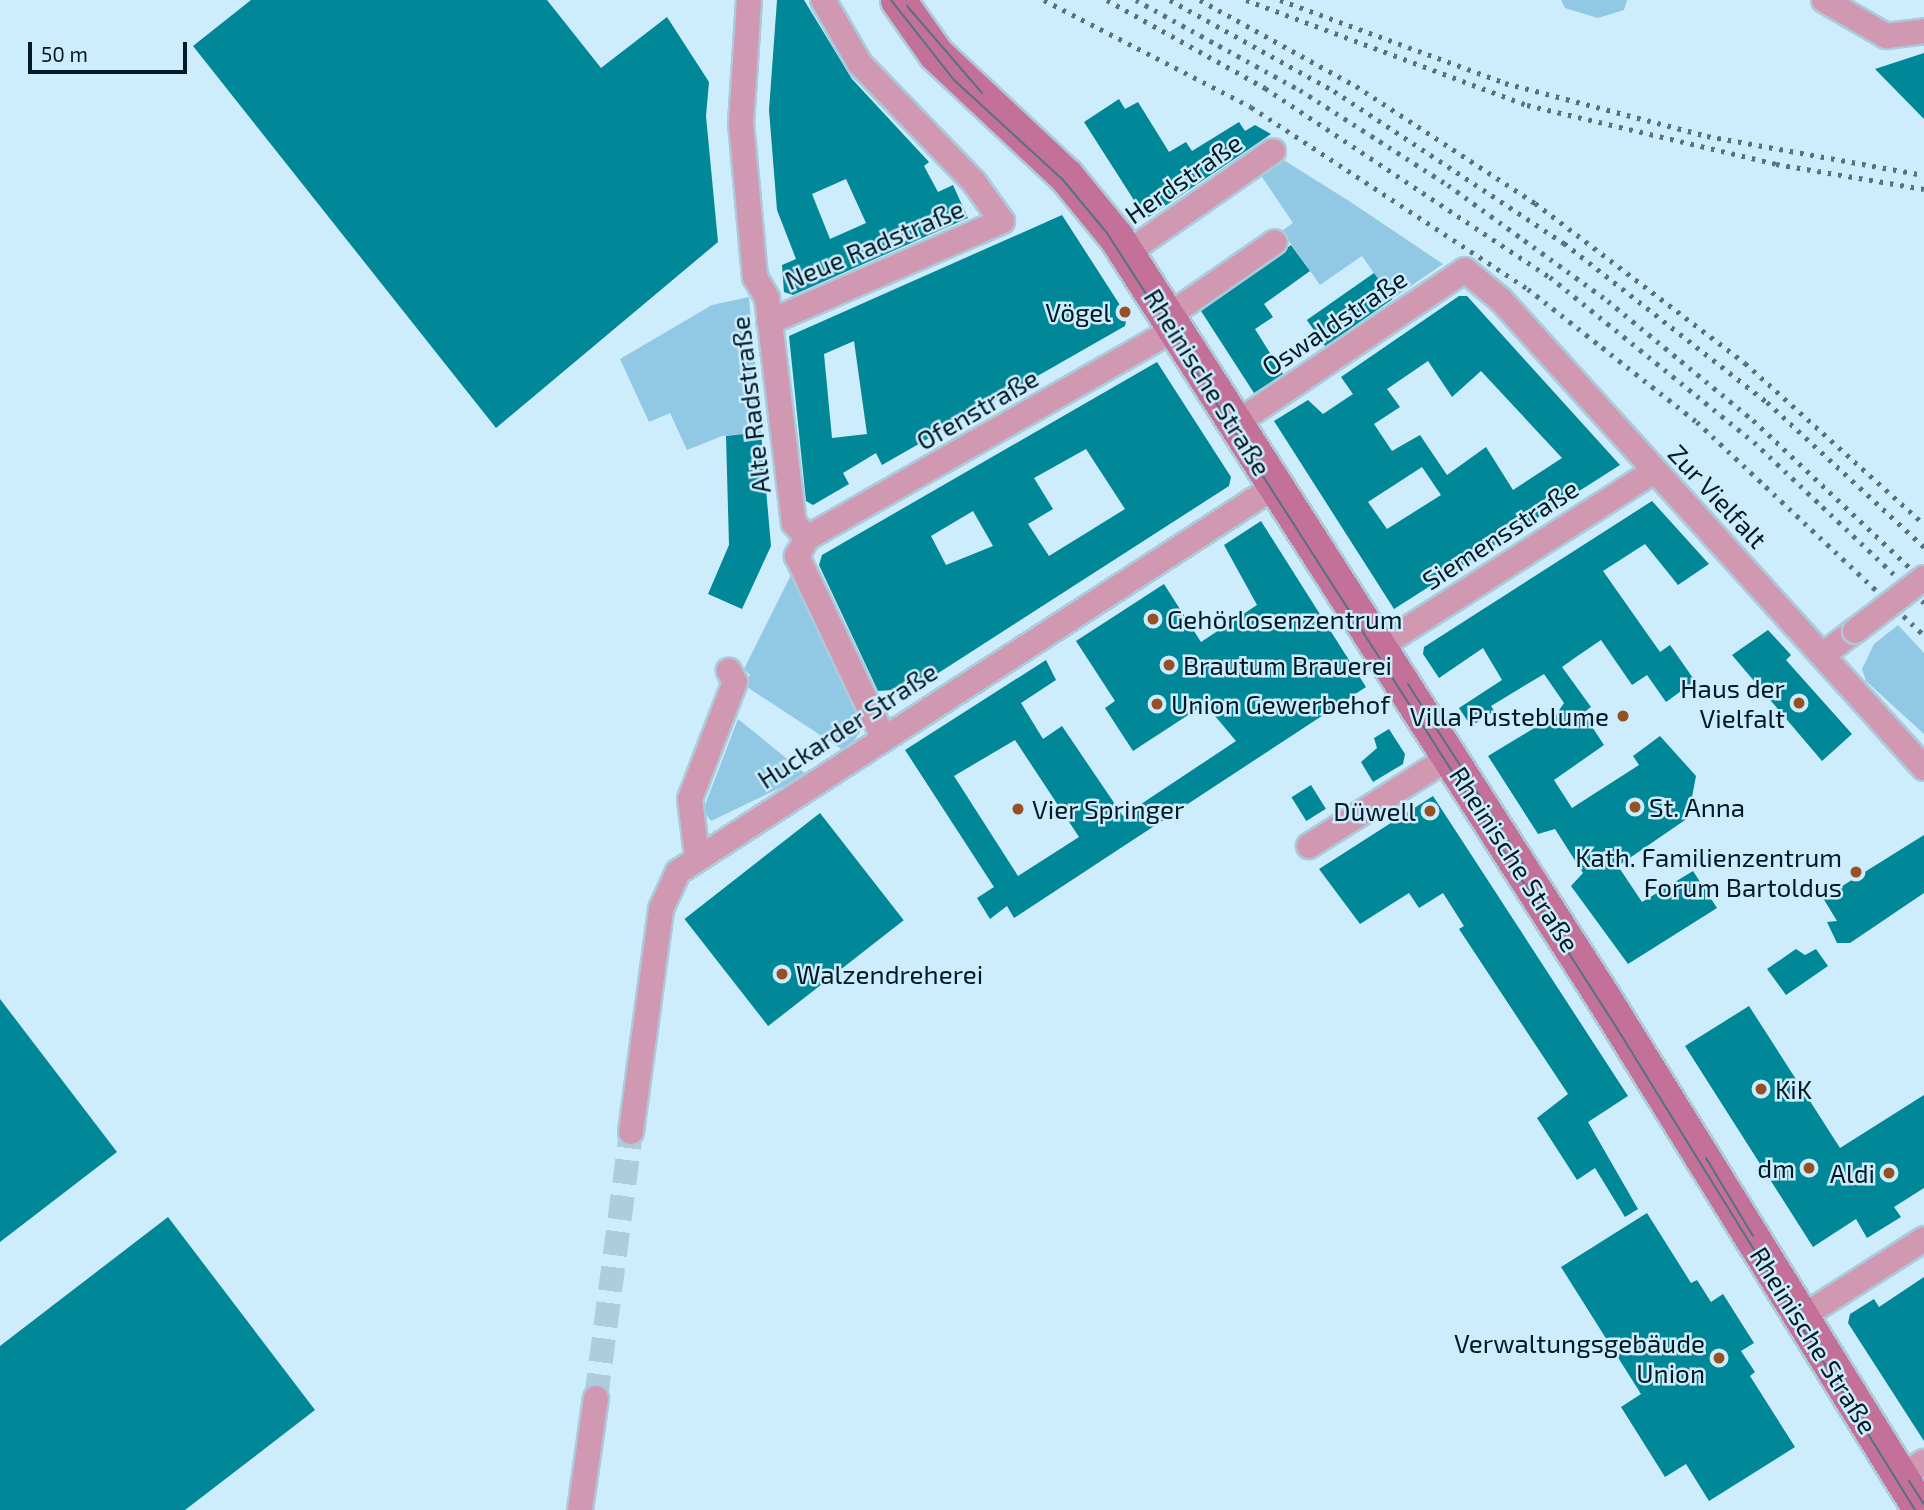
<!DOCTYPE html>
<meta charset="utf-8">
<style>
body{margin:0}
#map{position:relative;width:1924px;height:1510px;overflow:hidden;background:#cdecfc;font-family:"Exo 2",sans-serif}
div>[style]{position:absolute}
.green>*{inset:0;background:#91c9e5}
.building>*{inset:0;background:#008798;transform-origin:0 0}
.street-tunnel>*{height:24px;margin-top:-12px;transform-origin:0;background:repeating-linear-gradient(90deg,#aeccdc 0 24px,transparent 0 36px)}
.roads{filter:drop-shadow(2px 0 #accada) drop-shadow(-2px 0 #accada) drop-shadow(0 2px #accada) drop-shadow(0 -2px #accada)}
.street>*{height:24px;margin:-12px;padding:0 12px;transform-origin:12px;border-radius:12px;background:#d198b2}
.secondary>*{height:35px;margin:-17.5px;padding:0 17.5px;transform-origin:17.5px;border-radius:17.5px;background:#c37199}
.tram>*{height:2px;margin:-1px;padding:0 1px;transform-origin:1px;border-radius:1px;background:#56717f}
.rail>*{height:5px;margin-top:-2.5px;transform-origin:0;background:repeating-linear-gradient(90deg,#56717f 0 3.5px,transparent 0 10.5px)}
.bridges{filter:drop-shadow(2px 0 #accada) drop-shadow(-2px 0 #accada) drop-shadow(0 2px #accada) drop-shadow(0 -2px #accada)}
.street-bridge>*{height:24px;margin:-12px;padding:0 12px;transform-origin:12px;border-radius:12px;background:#d198b2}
.dots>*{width:19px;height:19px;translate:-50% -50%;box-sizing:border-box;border:4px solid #cdecfc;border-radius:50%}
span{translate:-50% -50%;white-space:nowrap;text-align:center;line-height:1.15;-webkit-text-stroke:5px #cdecfc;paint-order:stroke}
.street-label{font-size:26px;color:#011a26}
.poi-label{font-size:26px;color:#011a26}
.right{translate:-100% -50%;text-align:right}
.left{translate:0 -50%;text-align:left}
.scale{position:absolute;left:28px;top:42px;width:159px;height:32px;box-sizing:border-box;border:4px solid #011a26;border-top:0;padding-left:9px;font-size:21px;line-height:24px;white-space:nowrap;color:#011a26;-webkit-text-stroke:5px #cdecfc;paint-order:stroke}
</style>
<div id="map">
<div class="green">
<div style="clip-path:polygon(1561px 0,1627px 0,1624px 10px,1598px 18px,1565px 8px)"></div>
<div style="clip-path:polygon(1282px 159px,1349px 201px,1443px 264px,1392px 299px,1362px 256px,1320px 285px,1282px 231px,1293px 223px,1260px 174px)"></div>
<div style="clip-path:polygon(749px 297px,761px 432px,722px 436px,687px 450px,670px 413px,649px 422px,620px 359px,712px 305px)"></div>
<div style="clip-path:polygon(792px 573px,867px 722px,846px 752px,744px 685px,750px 675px,744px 669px)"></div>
<div style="clip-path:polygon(1898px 625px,1924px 653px,1924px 734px,1866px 681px,1862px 669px,1874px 644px)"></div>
<div style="clip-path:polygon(738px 719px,807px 775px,711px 821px,703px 810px)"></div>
</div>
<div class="building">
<div style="clip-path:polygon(251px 0,547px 0,601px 68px,667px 17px,709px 82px,706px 116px,718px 242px,496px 428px,193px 46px)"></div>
<div style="clip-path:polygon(evenodd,777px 0,804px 0,852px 79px,929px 162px,924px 166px,938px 192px,953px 185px,968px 218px,793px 295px,784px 292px,782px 265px,796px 259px,777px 210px,769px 110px,777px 0,846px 179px,866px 223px,830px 239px,812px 194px,846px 179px)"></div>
<div style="clip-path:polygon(1924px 53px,1924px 119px,1875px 69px)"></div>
<div style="clip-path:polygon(1119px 99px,1125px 109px,1138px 102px,1169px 152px,1186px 142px,1192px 151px,1239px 122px,1245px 131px,1255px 125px,1271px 134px,1146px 219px,1084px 122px)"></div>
<div style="clip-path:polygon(evenodd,1062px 215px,1127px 316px,1125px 326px,882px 465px,876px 453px,843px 473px,849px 484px,813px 505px,806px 501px,789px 336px,1062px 215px,854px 341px,867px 434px,832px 438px,824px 354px,854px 341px)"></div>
<div style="clip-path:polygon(1291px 245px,1310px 271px,1264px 304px,1273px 317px,1255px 329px,1283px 374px,1254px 393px,1201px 311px)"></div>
<div style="left:1374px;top:273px;width:32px;height:82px;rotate:55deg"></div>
<div style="clip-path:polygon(evenodd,1459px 296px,1467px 296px,1620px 465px,1394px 609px,1274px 421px,1308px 400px,1323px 414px,1353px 394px,1341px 377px,1459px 296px,1428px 361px,1452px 397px,1481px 371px,1562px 458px,1513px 490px,1486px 447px,1447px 475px,1420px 435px,1392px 451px,1374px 424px,1400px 407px,1387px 389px,1428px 361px,1459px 296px,1422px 467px,1441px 495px,1387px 529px,1368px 502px,1422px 467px)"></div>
<div style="clip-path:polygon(evenodd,1157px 362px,1231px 477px,1229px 486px,901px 697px,893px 690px,878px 691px,819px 565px,822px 555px,1157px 362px,1086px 449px,1125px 509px,1049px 556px,1028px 524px,1053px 509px,1034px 478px,1086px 449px,1157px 362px,973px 511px,993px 546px,946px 565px,931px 536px,973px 511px)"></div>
<div style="clip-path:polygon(761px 432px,771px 546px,742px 609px,708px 594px,729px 545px,726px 436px)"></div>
<div style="clip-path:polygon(1652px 501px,1709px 564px,1678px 585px,1645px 544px,1603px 571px,1660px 652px,1670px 645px,1695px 681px,1666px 702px,1647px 675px,1632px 685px,1601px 640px,1576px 657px,1562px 667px,1591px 707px,1583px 713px,1604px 745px,1554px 780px,1572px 808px,1639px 765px,1633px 756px,1660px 736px,1696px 776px,1688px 818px,1618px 866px,1642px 902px,1693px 871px,1717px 908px,1628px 964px,1571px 886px,1583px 873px,1555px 829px,1538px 834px,1488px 756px,1556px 715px,1564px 703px,1544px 674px,1491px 706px,1494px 711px,1476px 723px,1467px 720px,1459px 708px,1502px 680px,1483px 648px,1439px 678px,1423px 654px,1424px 647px)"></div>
<div style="clip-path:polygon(evenodd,1261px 521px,1366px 687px,1014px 918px,1007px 906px,990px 919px,977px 898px,994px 887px,905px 750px,1046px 660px,1056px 680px,1021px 703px,1043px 739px,1062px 726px,1123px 816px,1236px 741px,1205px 704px,1133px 751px,1105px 708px,1115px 701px,1076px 641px,1164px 584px,1201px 642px,1257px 605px,1224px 545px,1261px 521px,1015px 740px,1079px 837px,1018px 876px,954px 776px,1015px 740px)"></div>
<div style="clip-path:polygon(1768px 630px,1791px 655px,1786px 660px,1852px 734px,1822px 761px,1732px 655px)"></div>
<div style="clip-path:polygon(1389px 729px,1405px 754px,1403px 764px,1373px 782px,1361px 762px,1377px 748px,1374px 738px)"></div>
<div style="left:1311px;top:785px;width:28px;height:23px;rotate:58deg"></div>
<div style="clip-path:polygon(1433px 796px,1628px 1096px,1588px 1122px,1638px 1209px,1625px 1217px,1595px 1168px,1577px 1180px,1537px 1118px,1568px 1094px,1459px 929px,1464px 926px,1443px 893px,1419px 908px,1409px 893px,1360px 924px,1319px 869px)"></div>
<div style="left:820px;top:813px;width:136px;height:172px;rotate:52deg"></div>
<div style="clip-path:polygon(1924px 835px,1924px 893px,1850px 943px,1837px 943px,1827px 922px,1837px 921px,1823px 898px)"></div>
<div style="clip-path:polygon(1796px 949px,1805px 955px,1816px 949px,1828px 966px,1786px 995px,1767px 969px)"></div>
<div style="clip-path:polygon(0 999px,117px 1152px,0 1242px)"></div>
<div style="clip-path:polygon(1749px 1006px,1840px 1148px,1924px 1095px,1924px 1188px,1894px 1207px,1901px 1217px,1867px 1238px,1856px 1219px,1813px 1247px,1685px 1046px)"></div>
<div style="clip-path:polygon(1647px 1213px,1691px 1283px,1697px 1280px,1711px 1302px,1723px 1294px,1754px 1343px,1741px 1351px,1755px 1372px,1750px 1376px,1795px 1447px,1709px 1501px,1686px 1464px,1665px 1477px,1621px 1407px,1641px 1394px,1561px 1267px)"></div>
<div style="clip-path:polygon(168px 1217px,315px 1410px,185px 1510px,0 1510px,0 1346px)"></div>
<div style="clip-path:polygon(1924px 1277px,1924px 1441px,1848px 1323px,1850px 1314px,1874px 1299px,1879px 1307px)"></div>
</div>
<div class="street-tunnel">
<div style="left:596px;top:1398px;width:268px;rotate:-82.5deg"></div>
</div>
<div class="roads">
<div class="street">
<div style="left:749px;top:0;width:123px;rotate:93.7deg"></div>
<div style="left:741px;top:123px;width:155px;rotate:84.8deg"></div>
<div style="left:755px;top:277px;width:24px;rotate:60deg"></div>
<div style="left:767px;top:298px;width:227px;rotate:83.2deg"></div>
<div style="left:794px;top:523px;width:20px;rotate:49deg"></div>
<div style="left:807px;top:538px;width:21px;rotate:119deg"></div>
<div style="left:797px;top:556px;width:200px;rotate:64.6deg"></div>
<div style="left:1824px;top:0;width:72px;rotate:30.1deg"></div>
<div style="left:1886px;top:36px;width:38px;rotate:-7deg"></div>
<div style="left:1127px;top:253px;width:178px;rotate:-34.9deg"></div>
<div style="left:1167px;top:317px;width:131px;rotate:-34.8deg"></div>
<div style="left:769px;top:322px;width:254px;rotate:-23.4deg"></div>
<div style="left:1002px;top:221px;width:48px;rotate:-125.7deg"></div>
<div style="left:974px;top:182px;width:164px;rotate:-134deg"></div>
<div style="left:860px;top:64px;width:74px;rotate:-120deg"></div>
<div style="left:1235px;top:424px;width:277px;rotate:-33.8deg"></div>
<div style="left:1465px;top:270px;width:47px;rotate:39.8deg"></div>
<div style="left:1501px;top:300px;width:631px;rotate:47.89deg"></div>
<div style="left:807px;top:538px;width:423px;rotate:-29.6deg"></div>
<div style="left:1379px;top:647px;width:326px;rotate:-32.6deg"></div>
<div style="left:1824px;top:654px;width:39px;rotate:-37deg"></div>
<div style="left:1309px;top:846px;width:167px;rotate:-32.3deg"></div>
<div style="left:697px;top:856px;width:57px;rotate:-97deg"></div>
<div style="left:690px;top:799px;width:125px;rotate:-69deg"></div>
<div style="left:735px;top:682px;width:13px;rotate:-119deg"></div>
<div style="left:631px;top:1132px;width:225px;rotate:-82.3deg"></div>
<div style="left:661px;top:909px;width:41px;rotate:-65.3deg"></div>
<div style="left:678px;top:872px;width:710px;rotate:-32.86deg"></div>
<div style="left:1799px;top:1319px;width:148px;rotate:-32.6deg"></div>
<div style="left:1900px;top:1478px;width:29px;rotate:-34deg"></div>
<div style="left:580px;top:1510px;width:113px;rotate:-81.9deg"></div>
</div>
<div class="secondary">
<div style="left:898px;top:0;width:66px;rotate:54.9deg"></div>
<div style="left:936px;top:54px;width:178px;rotate:43.2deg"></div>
<div style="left:1066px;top:176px;width:79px;rotate:50.7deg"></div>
<div style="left:1116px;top:237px;width:905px;rotate:57.36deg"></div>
<div style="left:1604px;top:999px;width:601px;rotate:58.19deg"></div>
</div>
</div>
<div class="tram">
<div style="left:891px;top:0;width:102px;rotate:51.8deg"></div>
<div style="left:954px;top:80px;width:148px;rotate:42.5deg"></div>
<div style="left:1063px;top:180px;width:69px;rotate:50.3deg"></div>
<div style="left:1107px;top:233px;width:947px;rotate:57.33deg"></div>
<div style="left:1618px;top:1030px;width:564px;rotate:58.25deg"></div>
<div style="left:907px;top:6px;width:115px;rotate:49.2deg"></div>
<div style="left:1408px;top:684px;width:214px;rotate:57.4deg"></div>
<div style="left:1706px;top:1158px;width:91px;rotate:58.9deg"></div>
<div style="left:1909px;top:1481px;width:27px;rotate:57deg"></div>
</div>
<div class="rail">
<div style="left:1044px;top:0;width:233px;rotate:27.3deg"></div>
<div style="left:1251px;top:107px;width:331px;rotate:33.3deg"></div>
<div style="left:1528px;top:289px;width:215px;rotate:38.2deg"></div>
<div style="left:1697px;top:422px;width:311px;rotate:43.2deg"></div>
<div style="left:1107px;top:0;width:181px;rotate:29.1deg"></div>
<div style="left:1265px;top:88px;width:342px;rotate:33.6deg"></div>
<div style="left:1550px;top:277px;width:262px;rotate:39deg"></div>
<div style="left:1754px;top:442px;width:234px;rotate:43.4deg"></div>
<div style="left:1136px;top:0;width:187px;rotate:28.8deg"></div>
<div style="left:1300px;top:90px;width:176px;rotate:32.7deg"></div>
<div style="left:1448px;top:185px;width:198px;rotate:35.9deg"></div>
<div style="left:1608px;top:301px;width:188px;rotate:39.4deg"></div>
<div style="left:1753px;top:420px;width:235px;rotate:43.3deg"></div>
<div style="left:1170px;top:0;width:188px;rotate:29deg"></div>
<div style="left:1334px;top:91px;width:276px;rotate:33.5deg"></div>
<div style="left:1564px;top:243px;width:258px;rotate:38.1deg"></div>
<div style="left:1767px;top:402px;width:214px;rotate:42.7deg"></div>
<div style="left:1200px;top:0;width:178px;rotate:28.9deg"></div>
<div style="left:1356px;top:86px;width:214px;rotate:33.2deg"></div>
<div style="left:1535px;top:203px;width:264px;rotate:37.3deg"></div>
<div style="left:1745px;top:363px;width:241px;rotate:42deg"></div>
<div style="left:1246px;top:0;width:300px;rotate:20.5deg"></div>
<div style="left:1527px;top:105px;width:256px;rotate:13.3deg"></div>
<div style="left:1776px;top:164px;width:150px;rotate:9.6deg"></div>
<div style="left:1280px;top:0;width:240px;rotate:20.2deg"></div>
<div style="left:1505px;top:83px;width:209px;rotate:14.7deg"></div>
<div style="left:1707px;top:136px;width:220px;rotate:10.2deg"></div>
</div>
<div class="bridges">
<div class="street-bridge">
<div style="left:1855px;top:631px;width:87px;rotate:-37.5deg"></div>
</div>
</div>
<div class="dots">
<div style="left:1125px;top:312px;background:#955025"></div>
<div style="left:1153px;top:619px;background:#955025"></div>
<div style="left:1169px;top:665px;background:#955025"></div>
<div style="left:1799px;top:703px;background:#955025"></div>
<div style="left:1157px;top:704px;background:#955025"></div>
<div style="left:1623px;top:716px;background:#955025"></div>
<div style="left:1635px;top:807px;background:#955025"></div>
<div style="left:1018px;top:809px;background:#955025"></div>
<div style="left:1430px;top:811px;background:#955025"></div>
<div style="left:1856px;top:872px;background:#955025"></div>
<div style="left:782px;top:974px;background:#955025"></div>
<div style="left:1761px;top:1089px;background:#955025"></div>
<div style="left:1809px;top:1168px;background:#955025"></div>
<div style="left:1889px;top:1173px;background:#955025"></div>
<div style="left:1719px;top:1358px;background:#955025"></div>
</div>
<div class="street-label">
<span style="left:1183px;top:178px;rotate:-35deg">Herdstraße</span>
<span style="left:874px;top:244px;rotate:-23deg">Neue Radstraße</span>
<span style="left:1334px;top:322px;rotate:-34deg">Oswaldstraße</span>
<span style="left:1208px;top:382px;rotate:58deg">Rheinische Straße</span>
<span style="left:750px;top:405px;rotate:-97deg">Alte Radstraße</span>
<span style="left:977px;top:409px;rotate:-30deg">Ofenstraße</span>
<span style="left:1718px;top:496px;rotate:47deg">Zur Vielfalt</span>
<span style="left:1500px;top:534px;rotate:-33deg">Siemensstraße</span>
<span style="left:847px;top:725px;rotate:-33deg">Huckarder Straße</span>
<span style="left:1515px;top:859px;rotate:57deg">Rheinische Straße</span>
<span style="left:1814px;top:1340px;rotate:58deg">Rheinische Straße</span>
</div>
<div class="poi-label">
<span class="right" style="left:1111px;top:312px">Vögel</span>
<span class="left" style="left:1167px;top:619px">Gehörlosenzentrum</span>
<span class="left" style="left:1183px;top:665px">Brautum Brauerei</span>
<span class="right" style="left:1785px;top:703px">Haus der<br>Vielfalt</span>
<span class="left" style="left:1171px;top:704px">Union Gewerbehof</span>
<span class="right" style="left:1609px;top:716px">Villa Pusteblume</span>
<span class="left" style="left:1649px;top:807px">St. Anna</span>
<span class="left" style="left:1032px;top:809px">Vier Springer</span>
<span class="right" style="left:1416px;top:811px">Düwell</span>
<span class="right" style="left:1842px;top:872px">Kath. Familienzentrum<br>Forum Bartoldus</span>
<span class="left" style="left:796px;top:974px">Walzendreherei</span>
<span class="left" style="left:1775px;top:1089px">KiK</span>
<span class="right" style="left:1795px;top:1168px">dm</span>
<span class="right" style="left:1875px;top:1173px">Aldi</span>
<span class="right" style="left:1705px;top:1358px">Verwaltungsgebäude<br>Union</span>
</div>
<div class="scale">50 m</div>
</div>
